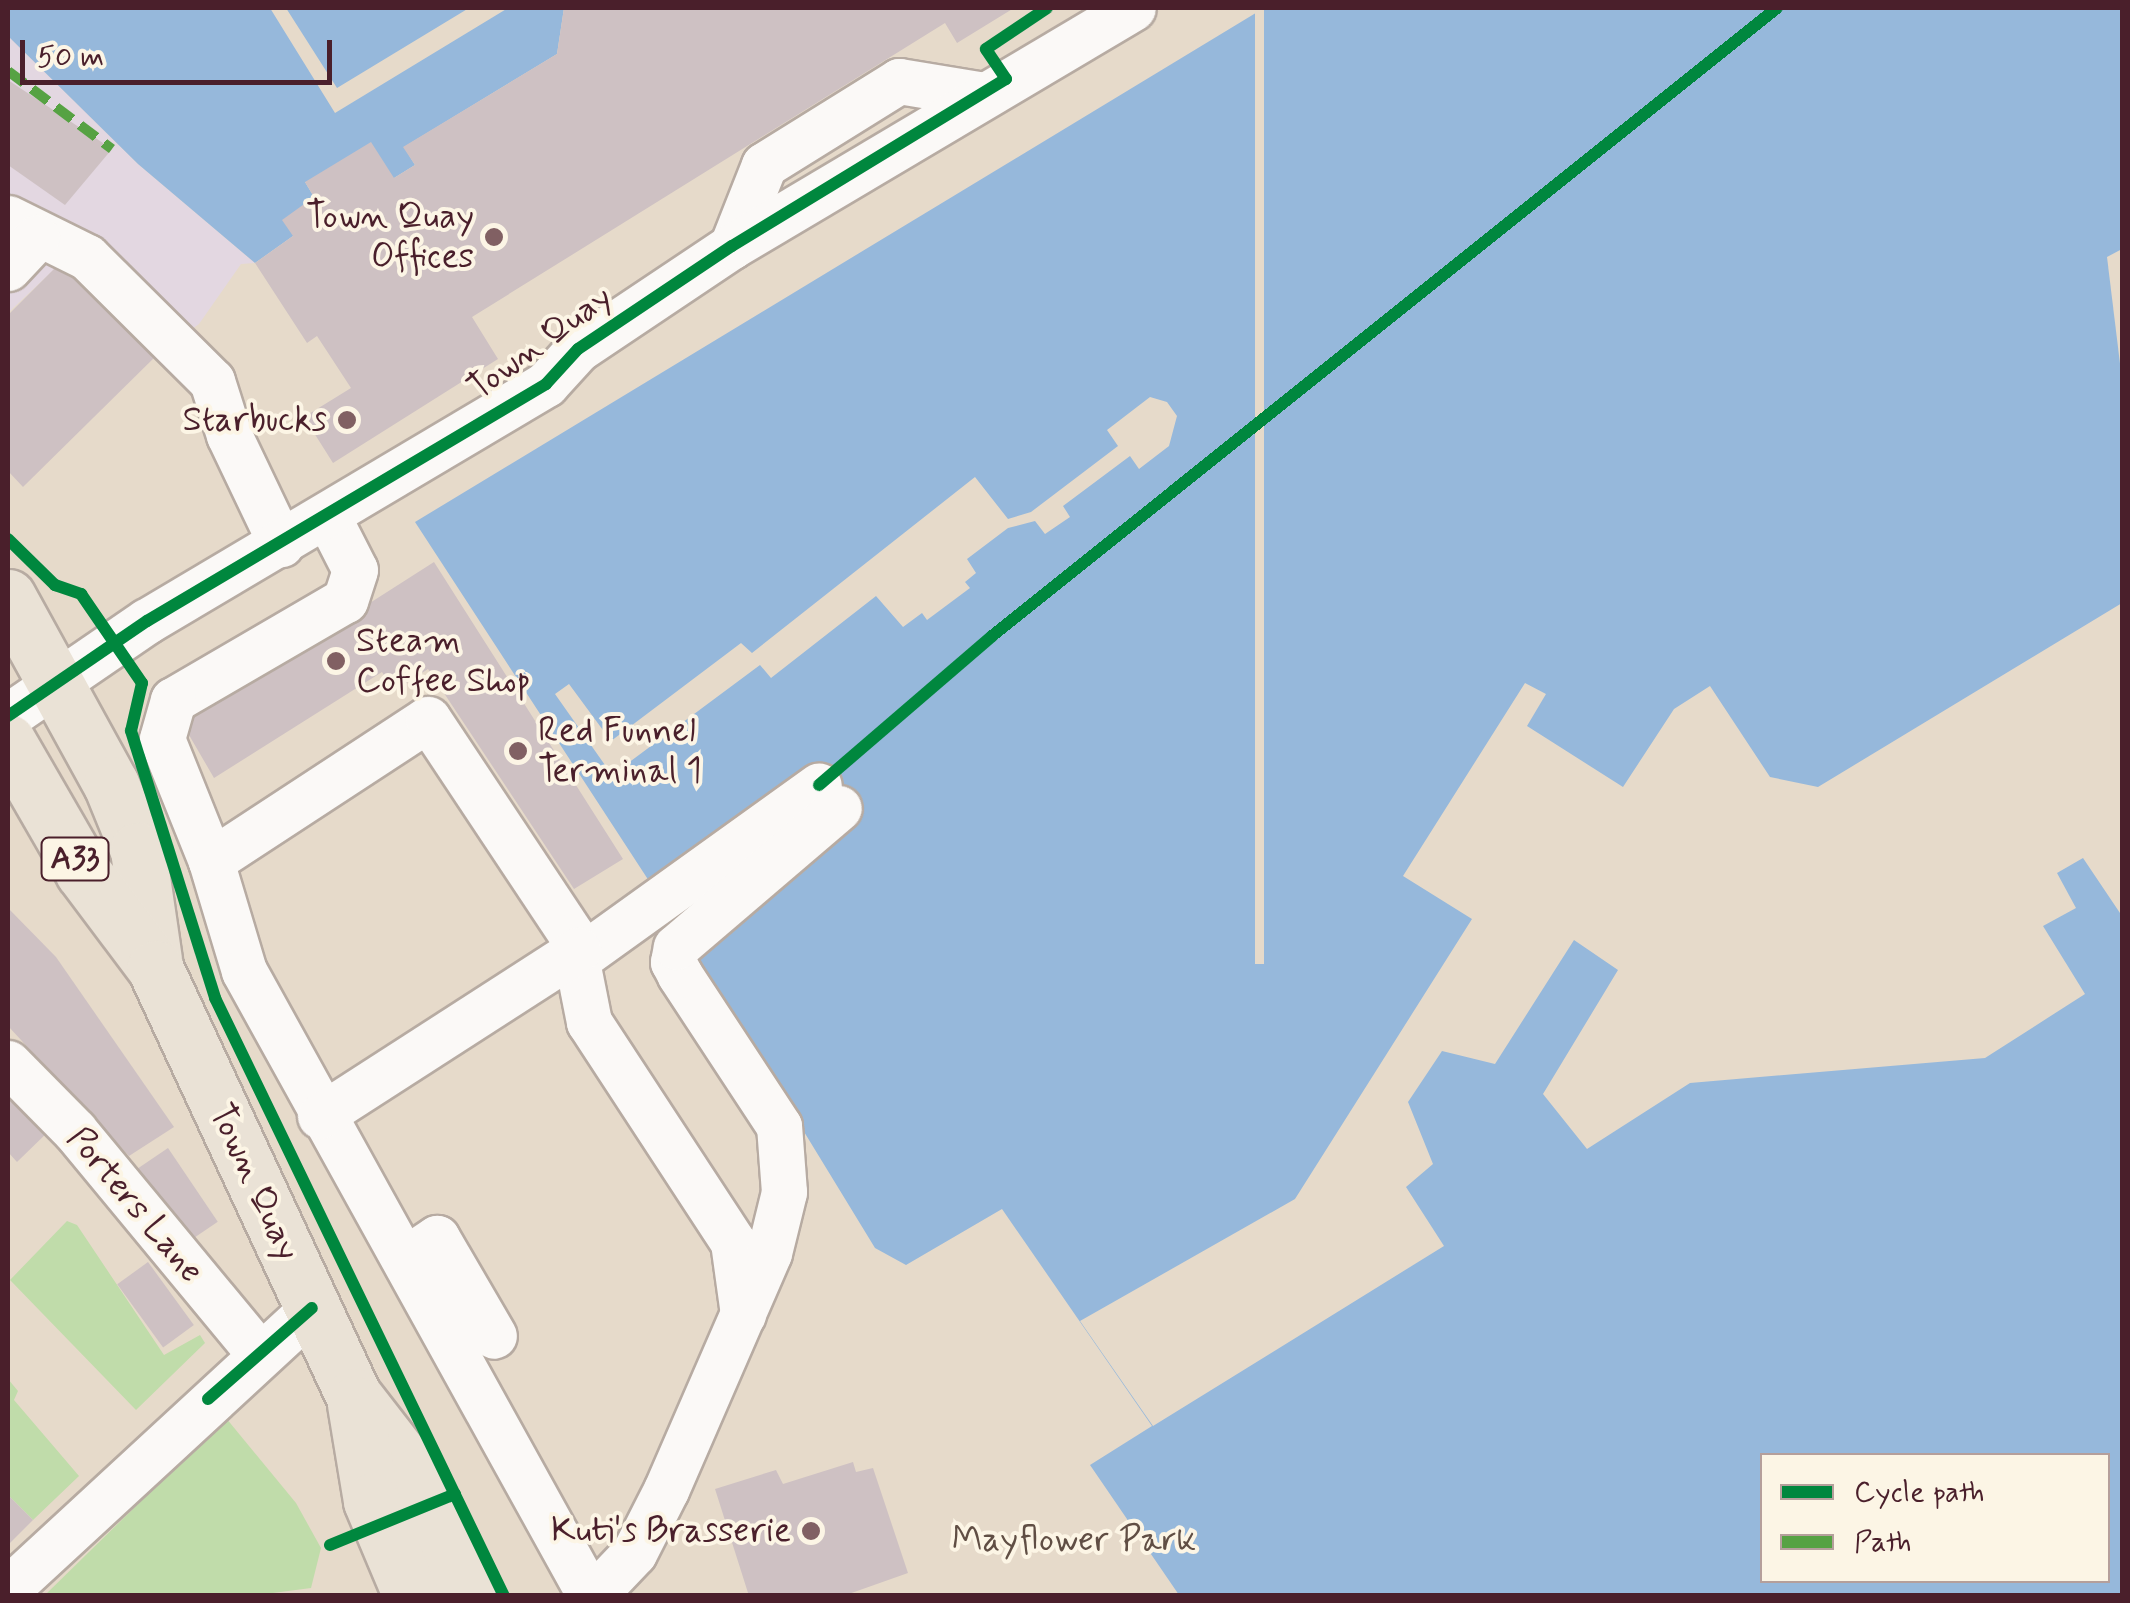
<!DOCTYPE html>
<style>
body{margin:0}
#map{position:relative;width:2130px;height:1603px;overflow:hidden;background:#e6daca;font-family:Mynerve,sans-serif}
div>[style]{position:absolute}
.built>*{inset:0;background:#e3d7e1}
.green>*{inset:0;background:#c0dcaa}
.water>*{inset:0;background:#96b8db}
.pier>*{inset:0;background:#e6daca;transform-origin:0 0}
.ferry>*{height:2.5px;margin-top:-1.25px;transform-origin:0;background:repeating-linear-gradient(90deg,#594f6b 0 12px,transparent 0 22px)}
.building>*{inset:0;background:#cec1c3;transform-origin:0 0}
.roads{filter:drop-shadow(2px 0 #b7aba2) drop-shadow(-2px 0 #b7aba2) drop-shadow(0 2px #b7aba2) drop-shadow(0 -2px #b7aba2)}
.minor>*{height:45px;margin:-22.5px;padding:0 22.5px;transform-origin:22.5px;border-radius:22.5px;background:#fbf9f7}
.major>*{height:55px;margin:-27.5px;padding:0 27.5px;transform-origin:27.5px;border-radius:27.5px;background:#eae2d6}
.quiet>*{height:10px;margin-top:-5px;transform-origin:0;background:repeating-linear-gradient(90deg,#56a243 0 20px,transparent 0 30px)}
.cycleway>*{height:12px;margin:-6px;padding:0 6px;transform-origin:6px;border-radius:6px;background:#00873e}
.dots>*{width:28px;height:28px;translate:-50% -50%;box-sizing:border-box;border:5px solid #fcf5e5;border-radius:50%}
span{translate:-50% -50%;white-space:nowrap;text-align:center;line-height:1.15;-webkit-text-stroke:8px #fcf5e5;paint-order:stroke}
.shield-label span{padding:2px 8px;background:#fcf5e5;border:2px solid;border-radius:8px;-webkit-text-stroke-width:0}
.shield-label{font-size:32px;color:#4a1f2b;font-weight:700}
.poi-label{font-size:35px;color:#4a1f2b}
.right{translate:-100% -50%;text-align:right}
.left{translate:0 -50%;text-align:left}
.street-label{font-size:35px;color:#4a1f2b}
.park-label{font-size:35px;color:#604e44}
.frame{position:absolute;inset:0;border:10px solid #4a1f2b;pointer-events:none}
.legend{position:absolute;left:1760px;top:1453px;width:350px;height:130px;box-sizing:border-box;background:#fcf5e5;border:2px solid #b59f9b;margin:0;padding:12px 18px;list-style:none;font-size:30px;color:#4a1f2b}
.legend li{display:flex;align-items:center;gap:20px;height:50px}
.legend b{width:50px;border:2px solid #b59f9b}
.scale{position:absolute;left:20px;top:40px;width:312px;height:45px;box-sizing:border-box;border:5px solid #4a1f2b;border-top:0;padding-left:12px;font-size:30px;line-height:35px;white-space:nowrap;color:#4a1f2b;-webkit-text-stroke:8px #fcf5e5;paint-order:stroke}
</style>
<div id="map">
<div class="built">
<div style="clip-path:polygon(8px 36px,138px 164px,255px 263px,241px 264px,199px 324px,159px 353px,63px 261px,8px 313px)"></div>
</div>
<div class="green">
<div style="clip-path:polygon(67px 1221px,77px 1225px,164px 1355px,200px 1335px,205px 1343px,136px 1410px,10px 1280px)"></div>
<div style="clip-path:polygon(8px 1379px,18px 1391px,14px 1400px,79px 1476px,33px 1520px,8px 1495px)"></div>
<div style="clip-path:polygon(226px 1418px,296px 1503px,321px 1548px,311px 1588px,251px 1596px,45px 1595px)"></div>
</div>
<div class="water">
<div style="clip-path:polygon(8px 8px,564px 8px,557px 54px,404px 147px,415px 165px,394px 178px,305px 182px,314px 197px,293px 236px,255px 263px,138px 164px,8px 36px)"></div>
<div style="clip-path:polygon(evenodd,1264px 8px,2122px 8px,2122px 1595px,1179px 1595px,1090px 1465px,1152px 1426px,1002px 1209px,906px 1265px,875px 1248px,679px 927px,415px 522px,1264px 8px,1762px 1456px,2108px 1456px,2108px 1580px,1762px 1580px,1762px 1456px)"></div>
</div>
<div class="pier">
<div style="clip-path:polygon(270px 8px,286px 8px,337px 88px,469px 8px,508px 8px,335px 113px)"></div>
<div style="left:1255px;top:8px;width:9px;height:956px"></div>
<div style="clip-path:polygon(2122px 249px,2122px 380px,2107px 257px)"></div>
<div style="clip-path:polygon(1150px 397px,1167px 402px,1177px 416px,1169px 446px,1139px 469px,1130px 456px,1063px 506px,1070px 517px,1045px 534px,1035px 521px,1008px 528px,967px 559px,976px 573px,965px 582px,970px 588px,927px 620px,922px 613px,903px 627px,876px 596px,771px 678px,760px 665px,612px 775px,555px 694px,569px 684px,611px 741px,741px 643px,752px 653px,975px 477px,1008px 519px,1031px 512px,1118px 446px,1107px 430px)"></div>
<div style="clip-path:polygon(2122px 603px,2122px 916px,2083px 858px,2057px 873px,2076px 908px,2043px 926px,2085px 994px,1985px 1058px,1690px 1083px,1587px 1149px,1543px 1094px,1618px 970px,1574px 940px,1495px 1064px,1442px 1051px,1408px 1102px,1433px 1164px,1406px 1187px,1444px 1246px,1153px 1426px,1080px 1321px,1295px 1199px,1472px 919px,1403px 876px,1525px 683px,1546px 694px,1527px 726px,1623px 787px,1674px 709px,1710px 686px,1770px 777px,1818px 787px)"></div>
</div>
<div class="ferry">
<div style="left:834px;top:771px;width:208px;rotate:-40.5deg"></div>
<div style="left:992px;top:636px;width:1005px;rotate:-38.66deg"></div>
</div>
<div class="building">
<div style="clip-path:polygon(564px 8px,1014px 8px,957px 43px,945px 23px,472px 317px,498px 359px,333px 463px,304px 417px,351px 388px,317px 336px,307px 343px,255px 263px,293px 236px,282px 220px,314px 197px,305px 182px,371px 142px,394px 178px,415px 165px,403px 147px,557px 54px)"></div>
<div style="clip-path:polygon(8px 80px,112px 149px,65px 205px,8px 165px)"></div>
<div style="clip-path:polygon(63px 260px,159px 353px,23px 487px,8px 471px,8px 315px)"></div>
<div style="clip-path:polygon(434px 562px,623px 859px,574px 889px,428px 669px,394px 691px,382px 672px,214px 778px,182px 723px)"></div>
<div style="clip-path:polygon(8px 908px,56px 957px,174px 1127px,129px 1156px,8px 1026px)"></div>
<div style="clip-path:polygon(8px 1083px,52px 1128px,17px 1162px,8px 1152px)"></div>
<div style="left:168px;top:1148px;width:89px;height:36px;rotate:56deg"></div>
<div style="left:148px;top:1262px;width:78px;height:38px;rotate:54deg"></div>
<div style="clip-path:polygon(853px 1462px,856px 1472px,873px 1468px,908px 1573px,843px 1596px,749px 1596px,715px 1489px,776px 1470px,783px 1484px)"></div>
<div style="clip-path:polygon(8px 1495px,33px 1520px,8px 1545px)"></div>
</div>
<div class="roads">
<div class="minor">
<div style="left:8px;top:218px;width:88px;rotate:26.3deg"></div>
<div style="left:87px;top:257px;width:176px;rotate:44.8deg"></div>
<div style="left:212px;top:381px;width:57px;rotate:72.5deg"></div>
<div style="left:229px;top:435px;width:121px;rotate:64.5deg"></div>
<div style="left:732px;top:246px;width:87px;rotate:-68.4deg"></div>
<div style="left:764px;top:165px;width:159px;rotate:-31.9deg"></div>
<div style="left:899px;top:81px;width:80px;rotate:9.3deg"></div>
<div style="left:8px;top:268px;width:42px;rotate:-46.9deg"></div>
<div style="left:328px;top:517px;width:59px;rotate:63deg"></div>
<div style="left:355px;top:570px;width:32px;rotate:108deg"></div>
<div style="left:345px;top:600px;width:199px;rotate:149.8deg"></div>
<div style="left:173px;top:700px;width:41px;rotate:105.8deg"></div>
<div style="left:162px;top:739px;width:131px;rotate:68.1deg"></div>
<div style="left:211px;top:861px;width:115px;rotate:73.3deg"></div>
<div style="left:244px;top:971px;width:714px;rotate:61.03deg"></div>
<div style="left:8px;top:716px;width:168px;rotate:-34.4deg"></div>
<div style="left:147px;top:621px;width:464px;rotate:-30.7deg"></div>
<div style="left:546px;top:384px;width:47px;rotate:-47.6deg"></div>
<div style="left:578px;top:349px;width:185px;rotate:-33.8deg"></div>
<div style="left:732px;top:246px;width:466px;rotate:-30.7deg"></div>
<div style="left:211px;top:861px;width:259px;rotate:-33.2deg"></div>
<div style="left:428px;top:719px;width:260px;rotate:56.4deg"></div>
<div style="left:572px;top:936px;width:88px;rotate:78.8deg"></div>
<div style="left:589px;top:1022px;width:263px;rotate:56.8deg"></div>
<div style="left:733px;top:1242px;width:73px;rotate:82.1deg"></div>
<div style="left:580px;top:957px;width:294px;rotate:-35.7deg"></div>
<div style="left:8px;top:1063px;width:95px;rotate:45.4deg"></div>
<div style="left:75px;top:1131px;width:287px;rotate:50.4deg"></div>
<div style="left:320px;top:1116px;width:307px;rotate:-32.8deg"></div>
<div style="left:407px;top:1258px;width:36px;rotate:-34deg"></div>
<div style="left:437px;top:1238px;width:113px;rotate:59.8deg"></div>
<div style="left:8px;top:1589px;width:414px;rotate:-42.7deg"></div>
<div style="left:593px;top:1596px;width:59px;rotate:-46.4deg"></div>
<div style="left:634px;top:1553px;width:71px;rotate:-63.1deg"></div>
<div style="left:666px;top:1490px;width:258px;rotate:-66.5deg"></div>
<div style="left:769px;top:1253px;width:63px;rotate:-76.2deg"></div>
<div style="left:784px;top:1192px;width:66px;rotate:-94.3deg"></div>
<div style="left:779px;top:1126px;width:181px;rotate:-123.3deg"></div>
<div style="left:680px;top:975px;width:15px;rotate:-118deg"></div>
<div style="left:673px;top:962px;width:15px;rotate:-79deg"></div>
<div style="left:676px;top:947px;width:214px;rotate:-40.5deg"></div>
</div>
<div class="major">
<div style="left:8px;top:597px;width:213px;rotate:61.2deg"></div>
<div style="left:111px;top:784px;width:71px;rotate:67.8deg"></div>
<div style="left:138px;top:850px;width:111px;rotate:81.7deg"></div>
<div style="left:8px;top:742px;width:150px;rotate:60deg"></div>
<div style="left:83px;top:872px;width:120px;rotate:53.1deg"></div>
<div style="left:155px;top:968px;width:472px;rotate:65.1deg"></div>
<div style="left:354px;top:1396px;width:101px;rotate:52.2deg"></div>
<div style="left:416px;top:1476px;width:131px;rotate:66.2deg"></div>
<div style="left:355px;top:1404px;width:98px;rotate:80.6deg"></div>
<div style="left:371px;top:1501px;width:103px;rotate:67.2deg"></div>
</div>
</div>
<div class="quiet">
<div style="left:8px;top:71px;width:130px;rotate:36.9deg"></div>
</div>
<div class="cycleway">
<div style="left:8px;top:539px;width:66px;rotate:44.4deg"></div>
<div style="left:55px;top:585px;width:28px;rotate:19deg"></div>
<div style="left:81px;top:594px;width:108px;rotate:55.6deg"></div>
<div style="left:142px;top:683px;width:49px;rotate:102.9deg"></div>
<div style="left:131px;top:731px;width:280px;rotate:72.5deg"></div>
<div style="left:215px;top:998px;width:664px;rotate:64.21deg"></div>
<div style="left:8px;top:716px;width:168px;rotate:-34.4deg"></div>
<div style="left:147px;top:621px;width:464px;rotate:-30.7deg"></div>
<div style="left:546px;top:384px;width:47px;rotate:-47.6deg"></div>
<div style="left:578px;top:349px;width:185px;rotate:-33.8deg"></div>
<div style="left:732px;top:246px;width:321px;rotate:-31.4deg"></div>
<div style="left:1006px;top:79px;width:36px;rotate:-124deg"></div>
<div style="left:986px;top:49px;width:73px;rotate:-33.9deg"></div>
<div style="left:819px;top:785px;width:228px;rotate:-40.7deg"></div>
<div style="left:992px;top:636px;width:1005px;rotate:-38.66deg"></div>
<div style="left:208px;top:1399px;width:138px;rotate:-41.2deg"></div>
<div style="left:330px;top:1545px;width:135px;rotate:-22.2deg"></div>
</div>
<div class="dots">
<div style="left:494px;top:237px;background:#816063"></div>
<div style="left:347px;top:420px;background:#816063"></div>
<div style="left:336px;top:661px;background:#816063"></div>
<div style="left:518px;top:751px;background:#816063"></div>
<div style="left:811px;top:1531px;background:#816063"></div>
</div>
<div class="shield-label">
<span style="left:75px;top:859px">A33</span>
</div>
<div class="poi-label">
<span class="right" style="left:474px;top:237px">Town Quay<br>Offices</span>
<span class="right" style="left:327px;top:420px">Starbucks</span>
<span class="left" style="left:356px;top:661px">Steam<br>Coffee Shop</span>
<span class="left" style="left:538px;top:751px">Red Funnel<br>Terminal 1</span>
<span class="right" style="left:791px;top:1531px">Kuti's Brasserie</span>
</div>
<div class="street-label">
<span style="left:540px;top:343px;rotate:-36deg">Town Quay</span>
<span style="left:254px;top:1182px;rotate:65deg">Town Quay</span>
<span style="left:135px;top:1205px;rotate:50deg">Porters Lane</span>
</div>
<div class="park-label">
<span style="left:1074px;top:1540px">Mayflower Park</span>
</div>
<div class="frame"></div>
<ul class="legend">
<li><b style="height:12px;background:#00873e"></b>Cycle path</li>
<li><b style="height:12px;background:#56a243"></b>Path</li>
</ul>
<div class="scale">50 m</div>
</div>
